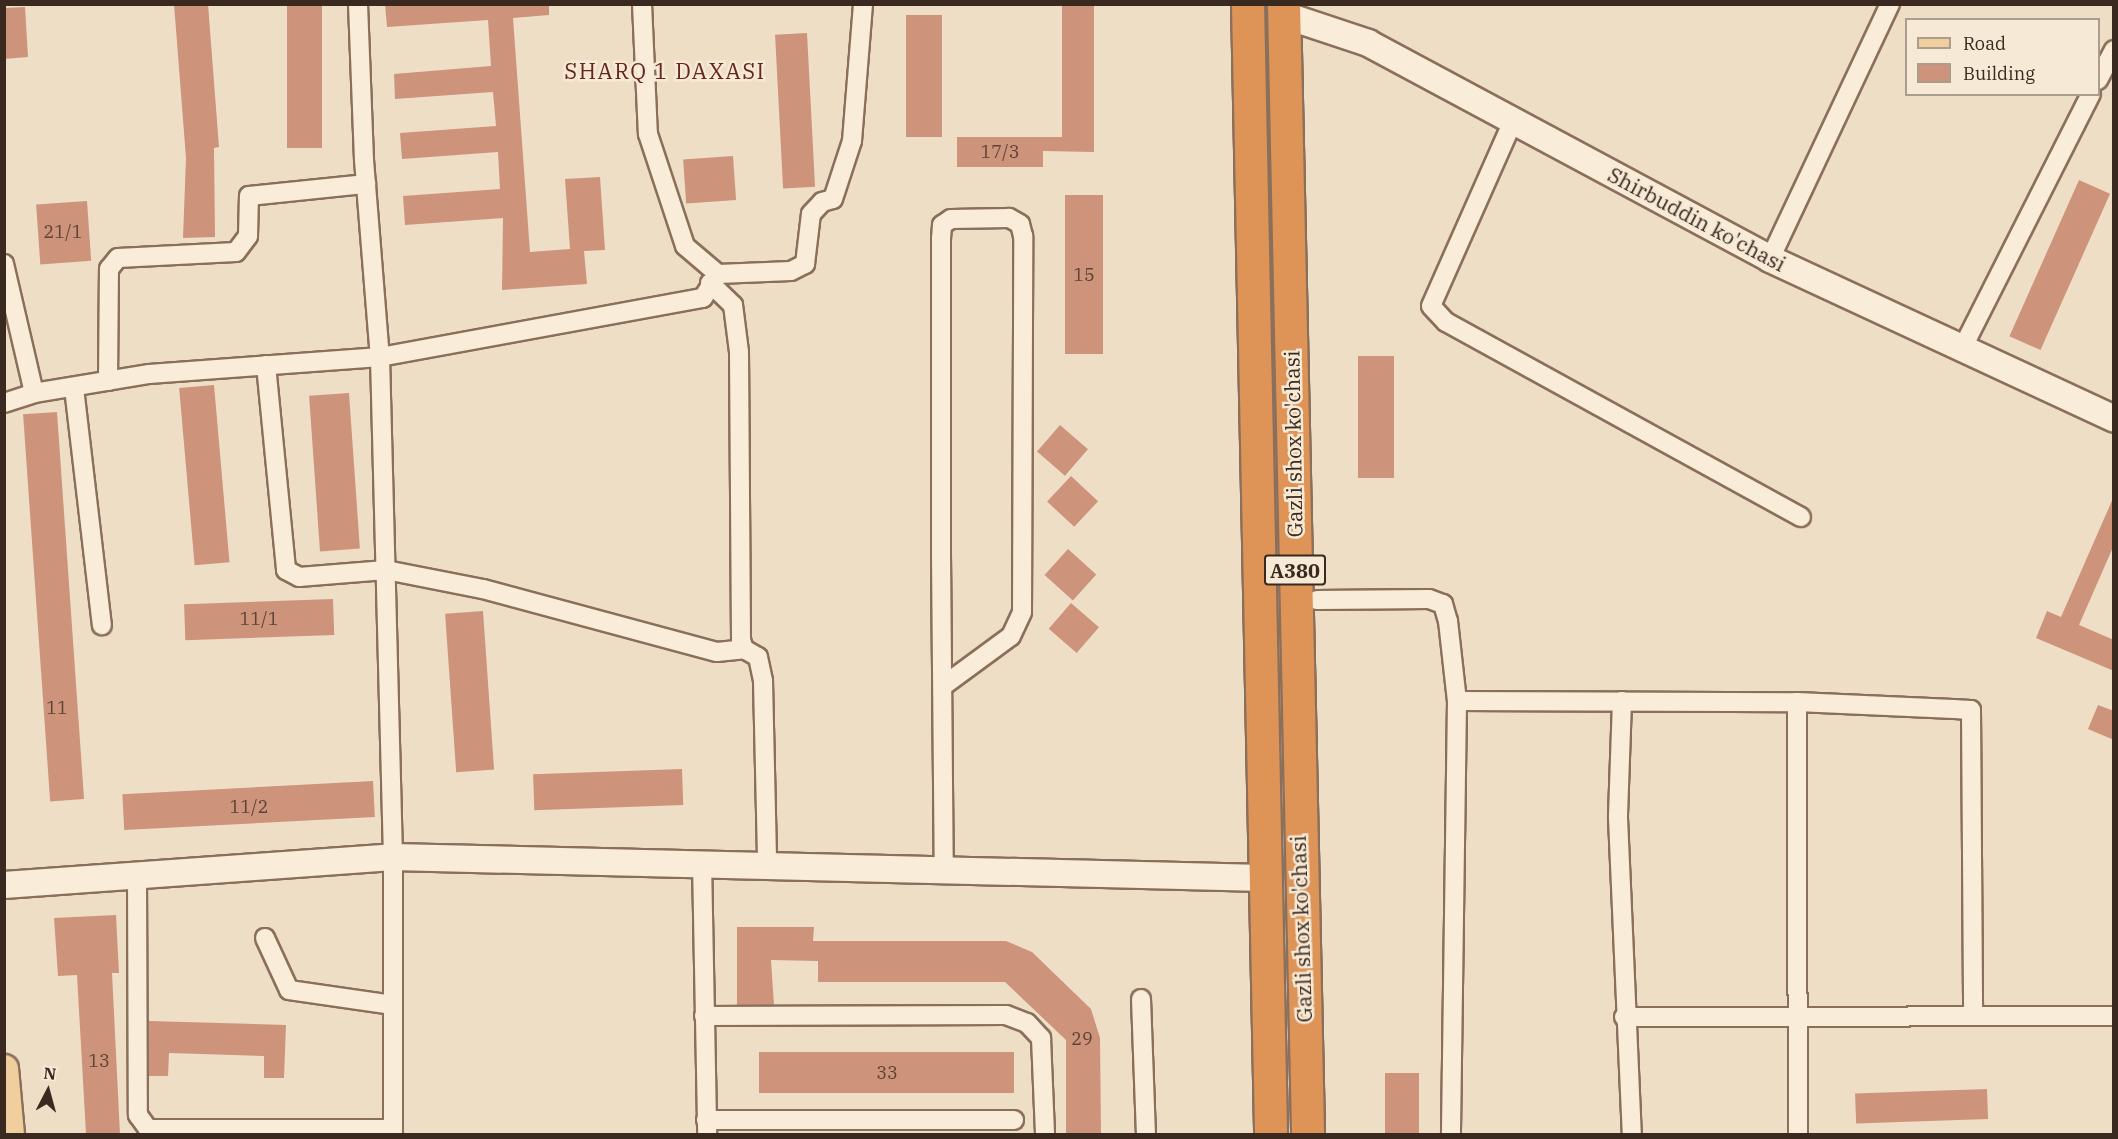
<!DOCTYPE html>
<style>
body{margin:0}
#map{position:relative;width:2118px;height:1139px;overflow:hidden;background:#efdec6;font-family:"IBM Plex Serif",serif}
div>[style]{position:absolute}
.building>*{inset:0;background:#cd947b;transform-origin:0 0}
.roads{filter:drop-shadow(2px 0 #8a6f5b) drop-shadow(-2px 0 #8a6f5b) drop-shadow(0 2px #8a6f5b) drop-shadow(0 -2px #8a6f5b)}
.street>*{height:18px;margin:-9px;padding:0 9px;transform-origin:9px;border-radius:9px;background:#f9ecd9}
.secondary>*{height:26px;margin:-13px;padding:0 13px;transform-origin:13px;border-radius:13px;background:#f9ecd9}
.primary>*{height:27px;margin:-13.5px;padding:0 13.5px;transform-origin:13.5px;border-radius:13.5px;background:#f1ce9e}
.highway>*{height:32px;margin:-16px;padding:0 16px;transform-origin:16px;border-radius:16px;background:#de9357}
span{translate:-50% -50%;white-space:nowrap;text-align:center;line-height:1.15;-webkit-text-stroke:5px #f6e9d5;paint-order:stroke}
.number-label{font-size:18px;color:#5f4436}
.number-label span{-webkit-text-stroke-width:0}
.shield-label span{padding:2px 4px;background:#f6e9d5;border:2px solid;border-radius:4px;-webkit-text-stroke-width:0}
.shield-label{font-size:20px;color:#3a291f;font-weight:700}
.street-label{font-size:21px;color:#3a291f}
.neighbourhood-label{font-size:22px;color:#67251e;letter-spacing:1.5px}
.frame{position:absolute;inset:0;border:6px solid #3a291f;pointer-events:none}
.legend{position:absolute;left:1905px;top:18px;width:195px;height:78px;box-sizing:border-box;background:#f6e9d5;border:2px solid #ab9c8c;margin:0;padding:8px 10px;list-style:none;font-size:18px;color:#3a291f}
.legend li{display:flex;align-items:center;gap:12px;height:30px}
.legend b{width:30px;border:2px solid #ab9c8c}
.north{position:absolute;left:18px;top:1061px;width:60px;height:60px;-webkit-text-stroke:4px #f6e9d5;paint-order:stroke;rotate:6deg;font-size:16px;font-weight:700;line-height:24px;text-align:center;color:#3a291f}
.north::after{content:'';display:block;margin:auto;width:21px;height:27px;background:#3a291f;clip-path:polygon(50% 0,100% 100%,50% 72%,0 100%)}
</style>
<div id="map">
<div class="building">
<div style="clip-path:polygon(174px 4px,208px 4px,219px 147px,214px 148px,215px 237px,183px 238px,186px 158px)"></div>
<div style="left:287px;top:4px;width:35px;height:144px"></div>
<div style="clip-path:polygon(385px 4px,549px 4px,549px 15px,513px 18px,530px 252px,570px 249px,565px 179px,600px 177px,605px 250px,584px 251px,587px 284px,502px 290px,503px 218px,405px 225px,403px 196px,500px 189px,498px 152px,402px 159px,400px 133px,496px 126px,493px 92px,395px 99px,394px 74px,491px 66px,488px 20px,387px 27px)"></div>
<div style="clip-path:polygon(1062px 4px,1094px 4px,1094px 152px,1043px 151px,1043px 167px,957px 167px,957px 137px,1062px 137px)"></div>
<div style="clip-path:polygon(25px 7px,28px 57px,4px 59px,4px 8px)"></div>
<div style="left:906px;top:15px;width:36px;height:122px"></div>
<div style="left:807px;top:33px;width:154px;height:32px;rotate:87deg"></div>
<div style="left:733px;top:156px;width:44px;height:50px;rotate:86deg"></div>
<div style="left:2079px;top:180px;width:34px;height:171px;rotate:24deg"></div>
<div style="left:1065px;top:195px;width:38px;height:159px"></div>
<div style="left:87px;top:201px;width:60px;height:51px;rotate:86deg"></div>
<div style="left:1358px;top:356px;width:36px;height:122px"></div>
<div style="left:214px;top:385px;width:178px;height:35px;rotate:85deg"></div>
<div style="left:349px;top:393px;width:156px;height:40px;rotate:86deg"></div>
<div style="left:57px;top:412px;width:388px;height:34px;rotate:86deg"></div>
<div style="left:1060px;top:425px;width:37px;height:35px;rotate:41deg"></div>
<div style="left:1071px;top:476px;width:37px;height:35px;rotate:43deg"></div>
<div style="clip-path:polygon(2114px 496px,2114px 545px,2079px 625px,2114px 640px,2114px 671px,2036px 638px,2047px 611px,2061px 617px)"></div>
<div style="left:1068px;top:549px;width:38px;height:35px;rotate:42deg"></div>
<div style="left:333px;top:599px;width:36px;height:149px;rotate:88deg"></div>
<div style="left:1071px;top:603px;width:37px;height:34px;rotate:41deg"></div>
<div style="left:483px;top:611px;width:159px;height:38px;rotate:86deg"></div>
<div style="clip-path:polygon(2098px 705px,2114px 711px,2114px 740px,2088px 729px)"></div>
<div style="left:682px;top:769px;width:36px;height:149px;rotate:88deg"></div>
<div style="left:373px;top:781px;width:36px;height:251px;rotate:87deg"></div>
<div style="clip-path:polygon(116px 915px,119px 973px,112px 973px,120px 1134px,86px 1134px,77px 975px,58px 976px,54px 918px)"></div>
<div style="clip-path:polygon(737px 927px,814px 927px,813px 941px,1006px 941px,1032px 952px,1091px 1009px,1100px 1038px,1101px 1134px,1066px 1134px,1066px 1040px,1005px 982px,818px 982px,818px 961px,771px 960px,774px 1005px,737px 1005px)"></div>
<div style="clip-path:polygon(149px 1021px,286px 1025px,284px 1078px,264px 1078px,264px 1056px,169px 1053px,168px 1076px,149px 1076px)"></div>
<div style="left:759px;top:1052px;width:255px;height:41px"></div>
<div style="left:1385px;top:1073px;width:34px;height:61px"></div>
<div style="left:1987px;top:1089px;width:30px;height:132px;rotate:88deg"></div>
</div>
<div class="roads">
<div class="street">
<div style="left:358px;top:4px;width:156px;rotate:87.8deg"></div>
<div style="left:364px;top:160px;width:198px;rotate:85.4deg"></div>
<div style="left:380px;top:357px;width:500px;rotate:88.51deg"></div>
<div style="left:393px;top:857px;width:277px;rotate:90deg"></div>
<div style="left:642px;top:4px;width:130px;rotate:87.4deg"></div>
<div style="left:648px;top:134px;width:118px;rotate:71.7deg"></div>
<div style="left:685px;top:246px;width:43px;rotate:40.3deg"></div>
<div style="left:2098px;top:80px;width:34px;rotate:-62deg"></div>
<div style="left:1513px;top:121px;width:202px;rotate:113.9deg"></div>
<div style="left:1431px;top:306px;width:22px;rotate:47deg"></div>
<div style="left:1446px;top:322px;width:405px;rotate:28.8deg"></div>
<div style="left:1770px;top:259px;width:282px;rotate:-64.8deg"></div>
<div style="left:4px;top:264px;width:132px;rotate:76.9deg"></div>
<div style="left:710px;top:283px;width:32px;rotate:44deg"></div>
<div style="left:733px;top:305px;width:47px;rotate:82.7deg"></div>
<div style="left:739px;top:352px;width:288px;rotate:89.6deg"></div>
<div style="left:741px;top:640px;width:9px;rotate:72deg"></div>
<div style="left:744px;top:649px;width:16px;rotate:30deg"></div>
<div style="left:758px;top:657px;width:25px;rotate:78deg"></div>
<div style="left:763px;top:681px;width:183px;rotate:88.7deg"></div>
<div style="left:1961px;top:351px;width:288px;rotate:-63.2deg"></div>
<div style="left:266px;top:365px;width:206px;rotate:84.4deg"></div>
<div style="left:286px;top:570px;width:15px;rotate:28deg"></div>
<div style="left:299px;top:577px;width:87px;rotate:-4.6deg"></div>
<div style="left:386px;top:570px;width:99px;rotate:11.1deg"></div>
<div style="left:483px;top:589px;width:242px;rotate:15.1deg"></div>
<div style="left:717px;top:652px;width:27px;rotate:-6deg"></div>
<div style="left:108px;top:381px;width:112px;rotate:-89.5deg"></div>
<div style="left:109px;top:269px;width:14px;rotate:-51deg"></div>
<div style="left:118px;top:258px;width:118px;rotate:-2.9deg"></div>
<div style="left:236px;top:252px;width:20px;rotate:-53deg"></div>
<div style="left:248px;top:236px;width:40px;rotate:-88.6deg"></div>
<div style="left:249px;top:196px;width:118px;rotate:-5.9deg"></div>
<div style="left:74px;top:388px;width:239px;rotate:83.3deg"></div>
<div style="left:4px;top:403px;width:32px;rotate:-18deg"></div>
<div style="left:34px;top:393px;width:117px;rotate:-9.4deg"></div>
<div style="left:149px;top:374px;width:232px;rotate:-4.2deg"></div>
<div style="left:380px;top:357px;width:328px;rotate:-10.4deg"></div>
<div style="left:703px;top:298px;width:28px;rotate:-58deg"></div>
<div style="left:718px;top:274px;width:73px;rotate:-2.4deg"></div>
<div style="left:791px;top:271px;width:16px;rotate:-27deg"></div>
<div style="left:805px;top:264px;width:50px;rotate:-83.2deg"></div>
<div style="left:811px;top:214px;width:16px;rotate:-47deg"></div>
<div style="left:822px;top:202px;width:11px;rotate:-15deg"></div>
<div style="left:833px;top:199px;width:61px;rotate:-71.9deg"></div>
<div style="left:852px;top:141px;width:137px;rotate:-85.4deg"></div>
<div style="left:1317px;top:600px;width:112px;rotate:-0.5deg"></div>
<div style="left:1429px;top:599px;width:15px;rotate:20deg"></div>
<div style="left:1443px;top:604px;width:18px;rotate:74deg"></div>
<div style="left:1448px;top:621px;width:81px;rotate:83.6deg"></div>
<div style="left:1457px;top:701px;width:433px;rotate:90.8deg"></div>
<div style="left:943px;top:686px;width:84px;rotate:-36.3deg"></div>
<div style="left:1011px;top:636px;width:26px;rotate:-65deg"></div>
<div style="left:1022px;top:612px;width:376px;rotate:-89.8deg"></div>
<div style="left:1023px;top:236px;width:12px;rotate:-104deg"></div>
<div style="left:1020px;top:224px;width:13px;rotate:-151deg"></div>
<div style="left:1009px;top:218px;width:58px;rotate:179deg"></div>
<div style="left:951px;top:219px;width:11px;rotate:146deg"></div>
<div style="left:942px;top:225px;width:14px;rotate:94deg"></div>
<div style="left:941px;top:239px;width:315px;rotate:90deg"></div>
<div style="left:941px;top:554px;width:315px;rotate:89.5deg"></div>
<div style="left:1457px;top:701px;width:340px;rotate:0.2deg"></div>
<div style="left:1797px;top:702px;width:174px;rotate:2.6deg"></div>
<div style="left:1971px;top:710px;width:303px;rotate:89.6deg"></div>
<div style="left:1622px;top:701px;width:117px;rotate:92deg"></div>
<div style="left:1618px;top:818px;width:316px;rotate:87.5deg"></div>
<div style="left:1797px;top:702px;width:432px;rotate:89.9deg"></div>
<div style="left:702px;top:862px;width:272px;rotate:88.9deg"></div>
<div style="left:137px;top:875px;width:240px;rotate:89.8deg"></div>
<div style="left:138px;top:1115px;width:24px;rotate:54deg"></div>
<div style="left:265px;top:938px;width:57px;rotate:65.2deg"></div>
<div style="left:289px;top:990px;width:105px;rotate:8.2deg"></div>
<div style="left:1141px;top:999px;width:135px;rotate:87.9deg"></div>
<div style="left:704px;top:1016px;width:302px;rotate:-0.2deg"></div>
<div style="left:1006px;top:1015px;width:22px;rotate:21deg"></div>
<div style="left:1027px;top:1023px;width:21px;rotate:47deg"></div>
<div style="left:1041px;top:1038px;width:96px;rotate:87.6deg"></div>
<div style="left:1624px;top:1017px;width:490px;rotate:-0.1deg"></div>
<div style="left:706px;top:1120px;width:308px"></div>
<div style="left:148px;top:1129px;width:245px"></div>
</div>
<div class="secondary">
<div style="left:1284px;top:15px;width:89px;rotate:18.4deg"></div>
<div style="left:1368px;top:43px;width:456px;rotate:28.2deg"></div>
<div style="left:1770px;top:259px;width:379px;rotate:24.9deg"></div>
<div style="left:4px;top:885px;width:390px;rotate:-4.1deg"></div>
<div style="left:393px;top:857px;width:871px;rotate:1.38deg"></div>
</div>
<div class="primary">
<div style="left:4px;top:1068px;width:66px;rotate:84.8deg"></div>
</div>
<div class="highway">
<div style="left:1248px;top:4px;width:1130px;rotate:88.83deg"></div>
<div style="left:1284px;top:4px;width:1130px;rotate:88.78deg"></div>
</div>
</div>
<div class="number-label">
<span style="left:1000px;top:152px">17/3</span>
<span style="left:63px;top:232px">21/1</span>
<span style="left:1084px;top:275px">15</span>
<span style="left:259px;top:619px">11/1</span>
<span style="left:57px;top:708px">11</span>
<span style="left:249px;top:807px">11/2</span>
<span style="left:1082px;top:1039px">29</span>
<span style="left:99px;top:1061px">13</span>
<span style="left:887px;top:1073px">33</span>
</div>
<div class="shield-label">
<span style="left:1295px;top:570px">A380</span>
</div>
<div class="street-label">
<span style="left:1697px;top:219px;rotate:28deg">Shirbuddin ko'chasi</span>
<span style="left:1293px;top:444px;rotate:-91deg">Gazli shox ko'chasi</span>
<span style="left:1301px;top:929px;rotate:-92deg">Gazli shox ko'chasi</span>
</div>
<div class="neighbourhood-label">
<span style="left:665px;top:71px">SHARQ 1 DAXASI</span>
</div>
<div class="frame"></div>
<ul class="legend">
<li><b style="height:8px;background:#f1ce9e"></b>Road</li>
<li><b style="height:16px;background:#cd947b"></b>Building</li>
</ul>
<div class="north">N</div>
</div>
